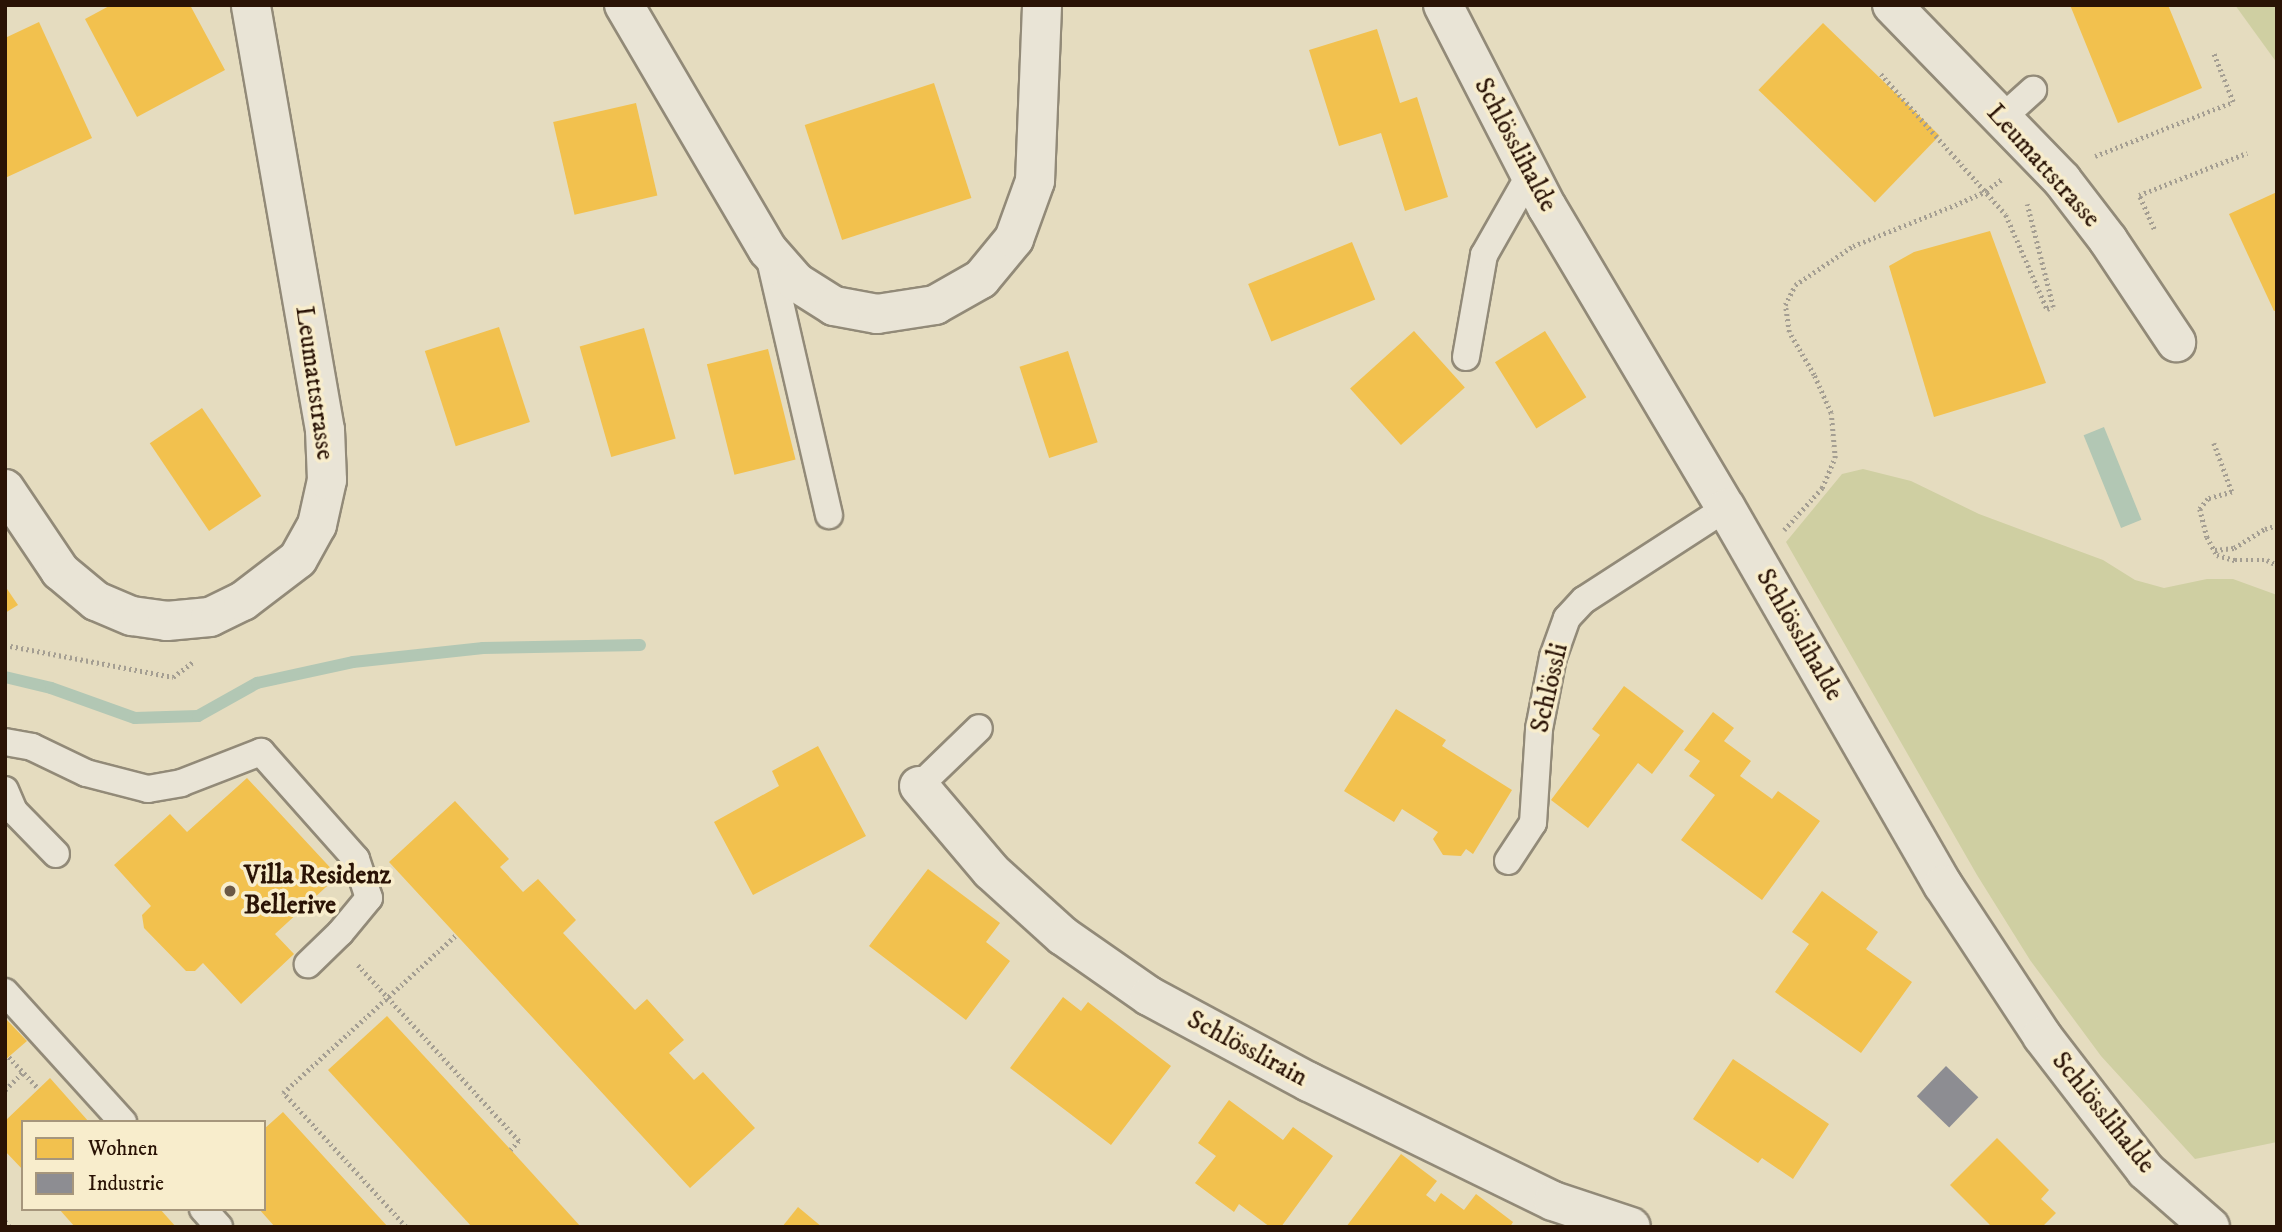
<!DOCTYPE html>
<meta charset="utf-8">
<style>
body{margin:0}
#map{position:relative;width:2282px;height:1232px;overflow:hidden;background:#e5dcbf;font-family:"IM FELL DW Pica",serif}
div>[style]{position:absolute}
.green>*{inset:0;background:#cfcfa2}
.water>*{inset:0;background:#b2c7b4;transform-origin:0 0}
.homes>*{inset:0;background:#f2c14e;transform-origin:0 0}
.industry>*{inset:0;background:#8d8d92;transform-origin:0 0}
.stream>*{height:12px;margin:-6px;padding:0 6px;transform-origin:6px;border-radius:6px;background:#b2c7b4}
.path>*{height:4.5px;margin-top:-2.25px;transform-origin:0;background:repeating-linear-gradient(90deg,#a49e92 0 2px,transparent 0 5.5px)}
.roads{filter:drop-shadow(2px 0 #928a78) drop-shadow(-2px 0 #928a78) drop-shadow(0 2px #928a78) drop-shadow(0 -2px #928a78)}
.lane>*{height:26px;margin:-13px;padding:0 13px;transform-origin:13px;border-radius:13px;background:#e9e4d6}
.street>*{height:38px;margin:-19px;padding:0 19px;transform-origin:19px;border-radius:19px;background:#e9e4d6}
.secondary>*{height:38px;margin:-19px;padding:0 19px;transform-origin:19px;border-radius:19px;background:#e9e4d6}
.dots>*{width:19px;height:19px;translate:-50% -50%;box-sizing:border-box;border:4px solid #f8edcc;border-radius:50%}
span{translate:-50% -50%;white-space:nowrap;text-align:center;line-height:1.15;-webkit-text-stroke:7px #f8edcc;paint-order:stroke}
.street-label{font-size:26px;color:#2a1305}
.poi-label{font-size:26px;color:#2a1305;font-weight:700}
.left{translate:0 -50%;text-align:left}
.frame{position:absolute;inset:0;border:7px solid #2a1305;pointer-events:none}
.legend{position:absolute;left:21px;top:1120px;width:245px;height:91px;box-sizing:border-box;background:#f8edcc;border:2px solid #a6967c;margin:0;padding:9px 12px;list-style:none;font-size:21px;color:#2a1305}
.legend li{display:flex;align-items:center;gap:14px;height:35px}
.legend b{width:35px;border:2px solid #a6967c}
</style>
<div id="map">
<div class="green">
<div style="clip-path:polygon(2235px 5px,2277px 5px,2277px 63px)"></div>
<div style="clip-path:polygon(1863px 469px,1911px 481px,1979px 514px,2103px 560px,2135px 580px,2164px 588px,2207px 579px,2233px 579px,2277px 595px,2277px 1142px,2195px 1159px,2101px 1056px,2030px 960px,1977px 875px,1786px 542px,1842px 474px)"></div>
</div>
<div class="water">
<div style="left:2104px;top:427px;width:100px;height:22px;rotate:68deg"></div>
</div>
<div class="homes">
<div style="clip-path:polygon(111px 5px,190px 5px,225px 70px,137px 117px,85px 19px)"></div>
<div style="clip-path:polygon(2070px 5px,2168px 5px,2202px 88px,2118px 123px)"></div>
<div style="clip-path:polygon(39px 22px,92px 138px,5px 178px,5px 38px)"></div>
<div style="left:1823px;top:23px;width:162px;height:93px;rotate:44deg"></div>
<div style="clip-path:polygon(1377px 29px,1400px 103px,1417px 97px,1448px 197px,1405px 211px,1381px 133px,1339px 146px,1309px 50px)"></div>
<div style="left:934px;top:83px;width:121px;height:136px;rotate:72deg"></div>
<div style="left:636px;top:103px;width:95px;height:85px;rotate:77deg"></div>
<div style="clip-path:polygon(2277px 192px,2277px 310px,2274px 311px,2229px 214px)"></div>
<div style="clip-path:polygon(1990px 231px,2046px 383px,1934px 417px,1889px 266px,1914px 252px)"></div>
<div style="left:1352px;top:242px;width:62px;height:112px;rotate:68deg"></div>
<div style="left:499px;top:327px;width:100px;height:78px;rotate:72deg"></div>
<div style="left:644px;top:328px;width:115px;height:67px;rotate:74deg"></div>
<div style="left:1414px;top:331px;width:76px;height:86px;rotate:48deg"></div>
<div style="left:1545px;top:331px;width:78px;height:59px;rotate:58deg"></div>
<div style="left:768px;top:349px;width:114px;height:63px;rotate:76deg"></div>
<div style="left:1068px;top:351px;width:96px;height:51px;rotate:72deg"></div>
<div style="left:202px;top:408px;width:106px;height:63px;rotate:56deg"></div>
<div style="clip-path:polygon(5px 586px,18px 605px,5px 613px)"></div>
<div style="clip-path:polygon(1624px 686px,1684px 731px,1652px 774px,1638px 763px,1588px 828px,1551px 800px,1600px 735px,1592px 729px)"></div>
<div style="clip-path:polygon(1396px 709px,1446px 740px,1442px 746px,1512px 790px,1473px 854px,1466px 849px,1461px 856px,1443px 855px,1433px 839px,1438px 832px,1402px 809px,1394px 822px,1344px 791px)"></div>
<div style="clip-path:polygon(1713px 712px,1734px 728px,1724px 741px,1751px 761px,1740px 776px,1772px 799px,1778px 791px,1820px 821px,1762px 900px,1681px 840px,1715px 795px,1689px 776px,1700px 761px,1684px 750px)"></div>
<div style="clip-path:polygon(818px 746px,866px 836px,753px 895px,714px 822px,779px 786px,772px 771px)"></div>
<div style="clip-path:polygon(247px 778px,338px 876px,275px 934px,294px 954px,241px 1004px,203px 963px,195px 971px,186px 971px,144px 928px,142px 915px,151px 906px,114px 865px,170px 814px,187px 832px)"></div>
<div style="clip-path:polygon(455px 801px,509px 859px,500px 867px,523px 892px,538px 879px,576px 920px,563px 933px,635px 1010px,647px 999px,684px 1040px,669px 1053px,694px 1080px,703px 1072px,755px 1128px,690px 1188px,389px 862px)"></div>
<div style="clip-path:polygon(928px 869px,1000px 923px,986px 942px,1010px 961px,966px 1020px,869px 946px)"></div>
<div style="clip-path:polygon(1822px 891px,1878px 932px,1866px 949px,1912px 982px,1861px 1053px,1775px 992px,1809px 944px,1792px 932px)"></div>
<div style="clip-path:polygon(1063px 997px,1081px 1011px,1088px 1002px,1171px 1066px,1111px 1145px,1010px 1068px)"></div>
<div style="clip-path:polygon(387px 1016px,511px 1150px,581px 1227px,472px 1227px,328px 1070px)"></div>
<div style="clip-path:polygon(5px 1018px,27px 1041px,5px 1060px)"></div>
<div style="clip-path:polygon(1733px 1059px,1829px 1124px,1793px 1179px,1762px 1158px,1758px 1163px,1693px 1119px)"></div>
<div style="clip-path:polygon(50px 1078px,89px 1122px,23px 1122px,23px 1170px,5px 1151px,5px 1121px)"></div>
<div style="clip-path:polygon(1229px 1100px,1283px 1140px,1293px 1127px,1333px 1156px,1281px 1227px,1270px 1227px,1239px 1204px,1234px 1212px,1195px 1183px,1216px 1156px,1198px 1143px)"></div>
<div style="clip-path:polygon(283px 1112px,388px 1227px,275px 1227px,259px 1209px,264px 1209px,264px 1129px)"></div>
<div style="clip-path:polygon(1997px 1138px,2049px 1190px,2041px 1199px,2056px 1213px,2042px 1227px,1992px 1227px,1950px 1185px)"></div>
<div style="clip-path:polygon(1401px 1154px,1437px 1181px,1426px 1195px,1435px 1202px,1441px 1193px,1464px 1210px,1476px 1194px,1513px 1222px,1510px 1227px,1346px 1227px)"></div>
<div style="clip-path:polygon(798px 1207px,822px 1227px,782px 1227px)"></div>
<div style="clip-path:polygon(59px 1209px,160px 1209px,176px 1227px,75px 1227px)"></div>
</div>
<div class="industry">
<div style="left:1946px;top:1066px;width:45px;height:42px;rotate:44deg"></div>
</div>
<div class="stream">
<div style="left:5px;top:677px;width:47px;rotate:13.4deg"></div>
<div style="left:51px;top:688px;width:89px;rotate:19.7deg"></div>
<div style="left:135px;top:718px;width:63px;rotate:-1.8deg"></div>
<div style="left:198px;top:716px;width:68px;rotate:-29.2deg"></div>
<div style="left:257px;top:683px;width:98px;rotate:-12.3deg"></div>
<div style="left:353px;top:662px;width:131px;rotate:-6.1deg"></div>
<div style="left:483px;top:648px;width:157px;rotate:-1.1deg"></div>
</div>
<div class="path">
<div style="left:1881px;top:74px;width:188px;rotate:48.4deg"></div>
<div style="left:2006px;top:215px;width:103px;rotate:66.4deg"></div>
<div style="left:2047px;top:309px;width:6px;rotate:-18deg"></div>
<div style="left:2053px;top:307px;width:106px;rotate:-104.2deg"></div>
<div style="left:2095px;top:156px;width:148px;rotate:-21.4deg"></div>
<div style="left:2233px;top:102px;width:54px;rotate:-111.8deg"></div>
<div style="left:2154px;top:229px;width:37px;rotate:-114deg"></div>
<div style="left:2139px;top:195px;width:116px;rotate:-21.3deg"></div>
<div style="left:2214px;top:443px;width:52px;rotate:69.8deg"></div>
<div style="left:2232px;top:492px;width:25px;rotate:164deg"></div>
<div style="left:2208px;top:499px;width:13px;rotate:129deg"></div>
<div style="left:2200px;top:509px;width:29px;rotate:76deg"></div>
<div style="left:2207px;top:537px;width:21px;rotate:61deg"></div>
<div style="left:2217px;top:555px;width:19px;rotate:16deg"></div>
<div style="left:2235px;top:560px;width:32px"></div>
<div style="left:2267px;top:560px;width:11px;rotate:27deg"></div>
<div style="left:1784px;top:530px;width:57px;rotate:-47.9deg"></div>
<div style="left:1822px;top:488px;width:33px;rotate:-67deg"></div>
<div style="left:1835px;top:458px;width:45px;rotate:-95.1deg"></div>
<div style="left:1831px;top:413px;width:42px;rotate:-114.1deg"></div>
<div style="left:1814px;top:375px;width:50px;rotate:-120.2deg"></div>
<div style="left:1789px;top:332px;width:27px;rotate:-98deg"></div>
<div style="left:1785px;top:305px;width:22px;rotate:-63deg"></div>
<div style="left:1795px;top:285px;width:70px;rotate:-33.9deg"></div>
<div style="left:1853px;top:246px;width:110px;rotate:-21.9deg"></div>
<div style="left:1955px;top:205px;width:34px;rotate:-24deg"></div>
<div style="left:1986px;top:191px;width:20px;rotate:-37deg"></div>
<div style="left:2215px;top:550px;width:19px;rotate:-6deg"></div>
<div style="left:2234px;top:548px;width:36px;rotate:-32deg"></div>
<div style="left:2265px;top:529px;width:13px;rotate:-18deg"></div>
<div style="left:5px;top:645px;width:171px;rotate:10.8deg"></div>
<div style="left:173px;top:677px;width:25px;rotate:-37deg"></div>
<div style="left:358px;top:965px;width:239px;rotate:47.5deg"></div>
<div style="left:519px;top:1141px;width:12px;rotate:132deg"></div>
<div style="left:9px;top:1057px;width:44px;rotate:46.8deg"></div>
<div style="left:5px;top:1090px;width:25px;rotate:-45deg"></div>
<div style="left:5px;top:1221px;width:8px;rotate:50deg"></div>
<div style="left:406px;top:1227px;width:182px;rotate:-132.5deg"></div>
<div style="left:283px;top:1093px;width:234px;rotate:-42.4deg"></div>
</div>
<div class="roads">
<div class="lane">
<div style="left:2002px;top:118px;width:42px;rotate:-42.1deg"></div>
<div style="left:769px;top:255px;width:267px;rotate:77deg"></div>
<div style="left:1466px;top:357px;width:104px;rotate:-80deg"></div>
<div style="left:1484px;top:255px;width:93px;rotate:-60.4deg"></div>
<div style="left:5px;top:742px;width:27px;rotate:10deg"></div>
<div style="left:32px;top:747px;width:60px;rotate:25.7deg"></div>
<div style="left:86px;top:773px;width:64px;rotate:14.5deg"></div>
<div style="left:148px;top:789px;width:34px;rotate:-10deg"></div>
<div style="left:181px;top:783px;width:86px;rotate:-21.2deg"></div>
<div style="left:261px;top:752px;width:143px;rotate:48.4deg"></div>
<div style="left:356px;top:859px;width:41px;rotate:71.6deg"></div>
<div style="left:369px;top:898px;width:45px;rotate:129.6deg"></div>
<div style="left:340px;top:933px;width:45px;rotate:135.9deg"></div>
<div style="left:919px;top:786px;width:83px;rotate:-44deg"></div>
<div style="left:5px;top:790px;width:23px;rotate:67deg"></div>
<div style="left:14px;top:811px;width:60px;rotate:45.7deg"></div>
<div style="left:1508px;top:861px;width:45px;rotate:-56.7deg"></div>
<div style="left:1533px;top:823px;width:94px;rotate:-86.3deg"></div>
<div style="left:1539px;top:729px;width:73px;rotate:-79deg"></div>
<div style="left:1553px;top:657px;width:41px;rotate:-70.3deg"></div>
<div style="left:1567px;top:618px;width:25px;rotate:-47deg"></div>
<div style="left:1584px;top:600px;width:169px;rotate:-32.9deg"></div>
<div style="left:5px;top:992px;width:176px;rotate:47.8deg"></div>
<div style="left:203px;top:1209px;width:24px;rotate:48deg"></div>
</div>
<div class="street">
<div style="left:624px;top:5px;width:284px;rotate:59.6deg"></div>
<div style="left:768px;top:250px;width:43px;rotate:48.8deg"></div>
<div style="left:796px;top:282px;width:45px;rotate:32.3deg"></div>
<div style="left:834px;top:306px;width:44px;rotate:10.5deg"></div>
<div style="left:877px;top:314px;width:59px;rotate:-8.8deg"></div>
<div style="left:935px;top:305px;width:53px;rotate:-29.5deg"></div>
<div style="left:981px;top:279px;width:52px;rotate:-50.5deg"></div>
<div style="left:1014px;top:239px;width:62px;rotate:-70.1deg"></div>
<div style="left:1035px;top:181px;width:176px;rotate:-87.7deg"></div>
<div style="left:1892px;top:5px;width:244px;rotate:45.8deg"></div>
<div style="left:2062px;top:180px;width:76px;rotate:52.5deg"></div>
<div style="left:2108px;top:240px;width:123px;rotate:56.3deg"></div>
<div style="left:5px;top:489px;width:99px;rotate:56.1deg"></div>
<div style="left:60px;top:571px;width:47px;rotate:39.8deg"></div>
<div style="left:96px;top:601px;width:39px;rotate:23deg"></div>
<div style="left:132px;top:616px;width:35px;rotate:8deg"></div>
<div style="left:167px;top:621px;width:43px;rotate:-5.3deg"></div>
<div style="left:210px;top:617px;width:37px;rotate:-26deg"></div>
<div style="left:243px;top:601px;width:69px;rotate:-37.4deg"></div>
<div style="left:298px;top:559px;width:39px;rotate:-61deg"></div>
<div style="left:317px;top:525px;width:46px;rotate:-77.5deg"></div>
<div style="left:327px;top:480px;width:50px;rotate:-92.3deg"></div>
<div style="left:325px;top:430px;width:431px;rotate:-99.9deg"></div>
<div style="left:919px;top:786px;width:111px;rotate:49.7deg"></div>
<div style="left:991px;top:871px;width:97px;rotate:42.1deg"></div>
<div style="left:1063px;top:936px;width:105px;rotate:34.9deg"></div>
<div style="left:1149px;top:996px;width:182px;rotate:28.3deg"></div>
<div style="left:1309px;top:1082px;width:271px;rotate:26deg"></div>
<div style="left:1553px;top:1201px;width:82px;rotate:18.4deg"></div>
</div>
<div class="secondary">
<div style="left:1443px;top:5px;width:227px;rotate:62.8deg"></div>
<div style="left:1547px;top:207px;width:350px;rotate:59.3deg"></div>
<div style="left:1726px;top:508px;width:435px;rotate:60.1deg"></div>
<div style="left:1943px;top:885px;width:181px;rotate:56.7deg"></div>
<div style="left:2042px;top:1036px;width:170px;rotate:52.4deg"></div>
<div style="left:2146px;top:1171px;width:85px;rotate:41.2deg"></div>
</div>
</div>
<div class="dots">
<div style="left:230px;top:891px;background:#6b5946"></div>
</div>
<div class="street-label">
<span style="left:1515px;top:145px;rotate:62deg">Schlösslihalde</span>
<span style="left:2043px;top:166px;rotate:48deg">Leumattstrasse</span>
<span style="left:314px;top:383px;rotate:82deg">Leumattstrasse</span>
<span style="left:1799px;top:635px;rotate:60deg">Schlösslihalde</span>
<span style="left:1550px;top:688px;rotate:-77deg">Schlössli</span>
<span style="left:1247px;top:1049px;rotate:28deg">Schlösslirain</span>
<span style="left:2103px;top:1113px;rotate:51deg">Schlösslihalde</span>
</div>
<div class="poi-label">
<span class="left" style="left:244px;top:891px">Villa Residenz<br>Bellerive</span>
</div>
<div class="frame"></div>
<ul class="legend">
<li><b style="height:19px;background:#f2c14e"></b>Wohnen</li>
<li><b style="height:19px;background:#8d8d92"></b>Industrie</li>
</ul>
</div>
